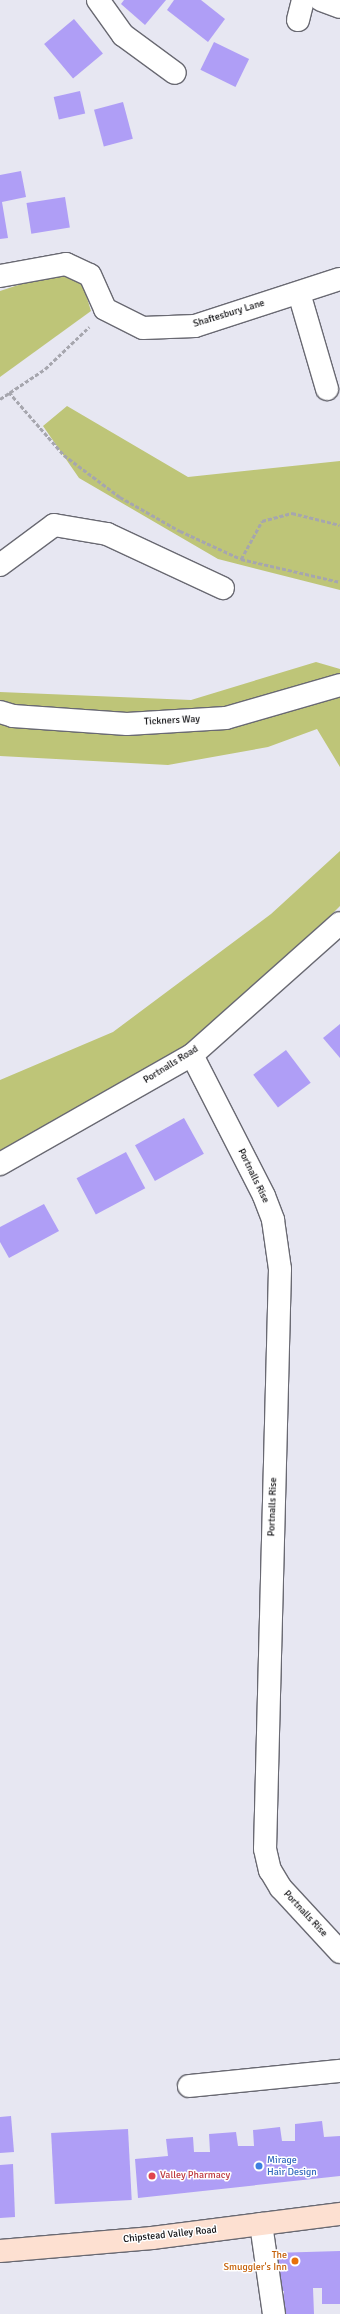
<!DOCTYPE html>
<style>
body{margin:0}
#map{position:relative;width:340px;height:2314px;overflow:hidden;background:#e7e7f2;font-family:Signika,sans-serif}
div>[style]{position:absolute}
.green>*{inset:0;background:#bec578}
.building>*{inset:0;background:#af9ef6;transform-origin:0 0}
.path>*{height:2.5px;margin-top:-1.25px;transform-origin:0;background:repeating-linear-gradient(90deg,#a6a6ae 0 4px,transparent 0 6px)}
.roads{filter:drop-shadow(1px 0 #696972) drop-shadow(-1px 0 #696972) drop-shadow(0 1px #696972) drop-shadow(0 -1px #696972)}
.minor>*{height:22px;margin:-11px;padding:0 11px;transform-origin:11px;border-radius:11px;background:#fff}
.major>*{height:22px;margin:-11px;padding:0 11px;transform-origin:11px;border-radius:11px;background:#fde0d1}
.dots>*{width:11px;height:11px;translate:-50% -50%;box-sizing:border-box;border:2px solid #fff;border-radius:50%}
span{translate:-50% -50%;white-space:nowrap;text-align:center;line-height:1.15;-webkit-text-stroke:3px #fff;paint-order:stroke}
.street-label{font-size:10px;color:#101013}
.shop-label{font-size:10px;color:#366cbe}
.left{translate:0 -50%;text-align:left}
.health-label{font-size:10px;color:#be3a42}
.food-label{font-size:10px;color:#c56008}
.right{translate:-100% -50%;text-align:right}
</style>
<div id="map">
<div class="green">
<div style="clip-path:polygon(64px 270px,83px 285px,91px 311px,0 377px,0 291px)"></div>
<div style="clip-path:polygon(67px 406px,188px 477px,340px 461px,340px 590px,218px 559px,79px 478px,43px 426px)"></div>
<div style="clip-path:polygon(316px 662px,340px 669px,340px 767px,317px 729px,268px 747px,168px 765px,0 756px,0 692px,191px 700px)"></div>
<div style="clip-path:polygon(340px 851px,340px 906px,192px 1055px,0 1163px,0 1080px,113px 1032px,271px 914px)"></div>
</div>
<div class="building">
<div style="clip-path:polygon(124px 0,166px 0,145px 25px,121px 4px)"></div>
<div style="clip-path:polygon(174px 0,201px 0,225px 19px,208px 42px,167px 10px)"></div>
<div style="left:74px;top:19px;width:45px;height:39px;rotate:50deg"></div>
<div style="left:214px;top:42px;width:39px;height:31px;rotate:26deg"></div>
<div style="left:80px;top:91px;width:23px;height:27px;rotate:77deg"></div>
<div style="left:123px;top:102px;width:38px;height:30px;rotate:75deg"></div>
<div style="clip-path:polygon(21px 171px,26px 197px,2px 202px,8px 238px,0 239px,0 175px)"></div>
<div style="left:65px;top:197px;width:31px;height:39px;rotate:81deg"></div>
<div style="clip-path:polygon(340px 1024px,340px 1058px,323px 1038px)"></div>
<div style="left:286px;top:1050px;width:41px;height:41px;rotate:53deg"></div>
<div style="left:184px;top:1118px;width:41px;height:56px;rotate:61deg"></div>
<div style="left:126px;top:1152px;width:41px;height:56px;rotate:62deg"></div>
<div style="clip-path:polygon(44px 1204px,59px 1231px,9px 1258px,0 1242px,0 1227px)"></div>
<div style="clip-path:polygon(11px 2116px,14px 2152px,0 2153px,0 2117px)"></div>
<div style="clip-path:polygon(322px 2121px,324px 2137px,340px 2136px,340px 2176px,138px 2198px,135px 2159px,168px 2156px,166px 2139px,193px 2137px,194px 2152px,210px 2152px,209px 2134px,236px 2132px,238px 2146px,254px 2146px,253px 2130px,280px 2127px,282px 2141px,295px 2141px,295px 2124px)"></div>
<div style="left:128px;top:2129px;width:71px;height:77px;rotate:87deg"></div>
<div style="clip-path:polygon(13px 2164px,15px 2217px,0 2218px,0 2165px)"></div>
<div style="clip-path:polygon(340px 2251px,340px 2304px,322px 2304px,322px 2288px,313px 2288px,314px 2314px,284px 2314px,284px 2291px,273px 2291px,272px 2253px)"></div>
</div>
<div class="path">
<div style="left:9px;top:392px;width:84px;rotate:48.9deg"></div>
<div style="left:64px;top:455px;width:70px;rotate:36.9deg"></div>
<div style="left:120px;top:497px;width:69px;rotate:29.5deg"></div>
<div style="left:180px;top:531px;width:67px;rotate:24.7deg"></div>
<div style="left:241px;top:559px;width:102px;rotate:13.1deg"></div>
<div style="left:0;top:399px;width:54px;rotate:-33.7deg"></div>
<div style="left:45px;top:369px;width:61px;rotate:-43.7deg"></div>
<div style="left:241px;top:559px;width:43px;rotate:-61.1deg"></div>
<div style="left:262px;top:521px;width:31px;rotate:-15deg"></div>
<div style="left:292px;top:513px;width:49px;rotate:14deg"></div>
</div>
<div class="roads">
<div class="minor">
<div style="left:98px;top:0;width:43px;rotate:54.5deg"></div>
<div style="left:123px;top:35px;width:64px;rotate:36.2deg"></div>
<div style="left:321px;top:0;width:20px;rotate:20deg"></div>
<div style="left:298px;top:20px;width:21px;rotate:-76deg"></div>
<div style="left:0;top:276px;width:67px;rotate:-10.3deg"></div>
<div style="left:66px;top:264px;width:26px;rotate:25deg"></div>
<div style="left:90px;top:275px;width:37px;rotate:66deg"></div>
<div style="left:105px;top:309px;width:42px;rotate:26.6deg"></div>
<div style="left:143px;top:328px;width:52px;rotate:-2.2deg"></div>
<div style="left:195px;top:326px;width:152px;rotate:-18deg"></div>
<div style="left:299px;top:293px;width:100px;rotate:73.7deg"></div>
<div style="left:0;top:565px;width:67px;rotate:-36.5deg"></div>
<div style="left:54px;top:525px;width:54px;rotate:9.6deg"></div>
<div style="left:107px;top:534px;width:128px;rotate:25deg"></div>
<div style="left:0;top:712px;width:14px;rotate:17deg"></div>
<div style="left:13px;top:716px;width:114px;rotate:4deg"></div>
<div style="left:127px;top:724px;width:99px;rotate:-3.5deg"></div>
<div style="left:226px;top:718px;width:119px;rotate:-16.1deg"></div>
<div style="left:192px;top:1055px;width:158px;rotate:62.9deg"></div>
<div style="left:264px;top:1196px;width:26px;rotate:69deg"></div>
<div style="left:273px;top:1220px;width:49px;rotate:81.9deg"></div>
<div style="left:280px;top:1269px;width:580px;rotate:91.48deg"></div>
<div style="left:265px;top:1849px;width:22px;rotate:77deg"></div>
<div style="left:270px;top:1870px;width:21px;rotate:59deg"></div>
<div style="left:281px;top:1888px;width:87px;rotate:47.3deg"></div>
<div style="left:0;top:1164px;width:221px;rotate:-29.6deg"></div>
<div style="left:192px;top:1055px;width:198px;rotate:-41.7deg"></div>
<div style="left:189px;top:2086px;width:152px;rotate:-5.7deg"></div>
<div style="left:261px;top:2224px;width:91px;rotate:81.8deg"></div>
</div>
<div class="major">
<div style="left:0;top:2251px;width:153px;rotate:-4.9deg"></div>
<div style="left:152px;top:2238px;width:190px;rotate:-7.3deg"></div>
</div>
</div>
<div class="dots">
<div style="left:259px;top:2166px;background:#3f7fe0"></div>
<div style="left:152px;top:2176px;background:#e0444e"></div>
<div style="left:295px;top:2261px;background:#e8710a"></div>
</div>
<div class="street-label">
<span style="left:229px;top:314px;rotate:-17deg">Shaftesbury Lane</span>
<span style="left:172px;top:721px;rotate:-3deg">Tickners Way</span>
<span style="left:171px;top:1065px;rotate:-32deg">Portnalls Road</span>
<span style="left:253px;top:1176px;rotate:64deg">Portnalls Rise</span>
<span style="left:273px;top:1507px;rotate:-88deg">Portnalls Rise</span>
<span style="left:305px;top:1914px;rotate:47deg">Portnalls Rise</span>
<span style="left:170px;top:2235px;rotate:-6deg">Chipstead Valley Road</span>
</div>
<div class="shop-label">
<span class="left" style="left:267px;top:2166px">Mirage<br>Hair Design</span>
</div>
<div class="health-label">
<span class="left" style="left:160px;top:2176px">Valley Pharmacy</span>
</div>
<div class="food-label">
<span class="right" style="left:287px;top:2261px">The<br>Smuggler's Inn</span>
</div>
</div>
